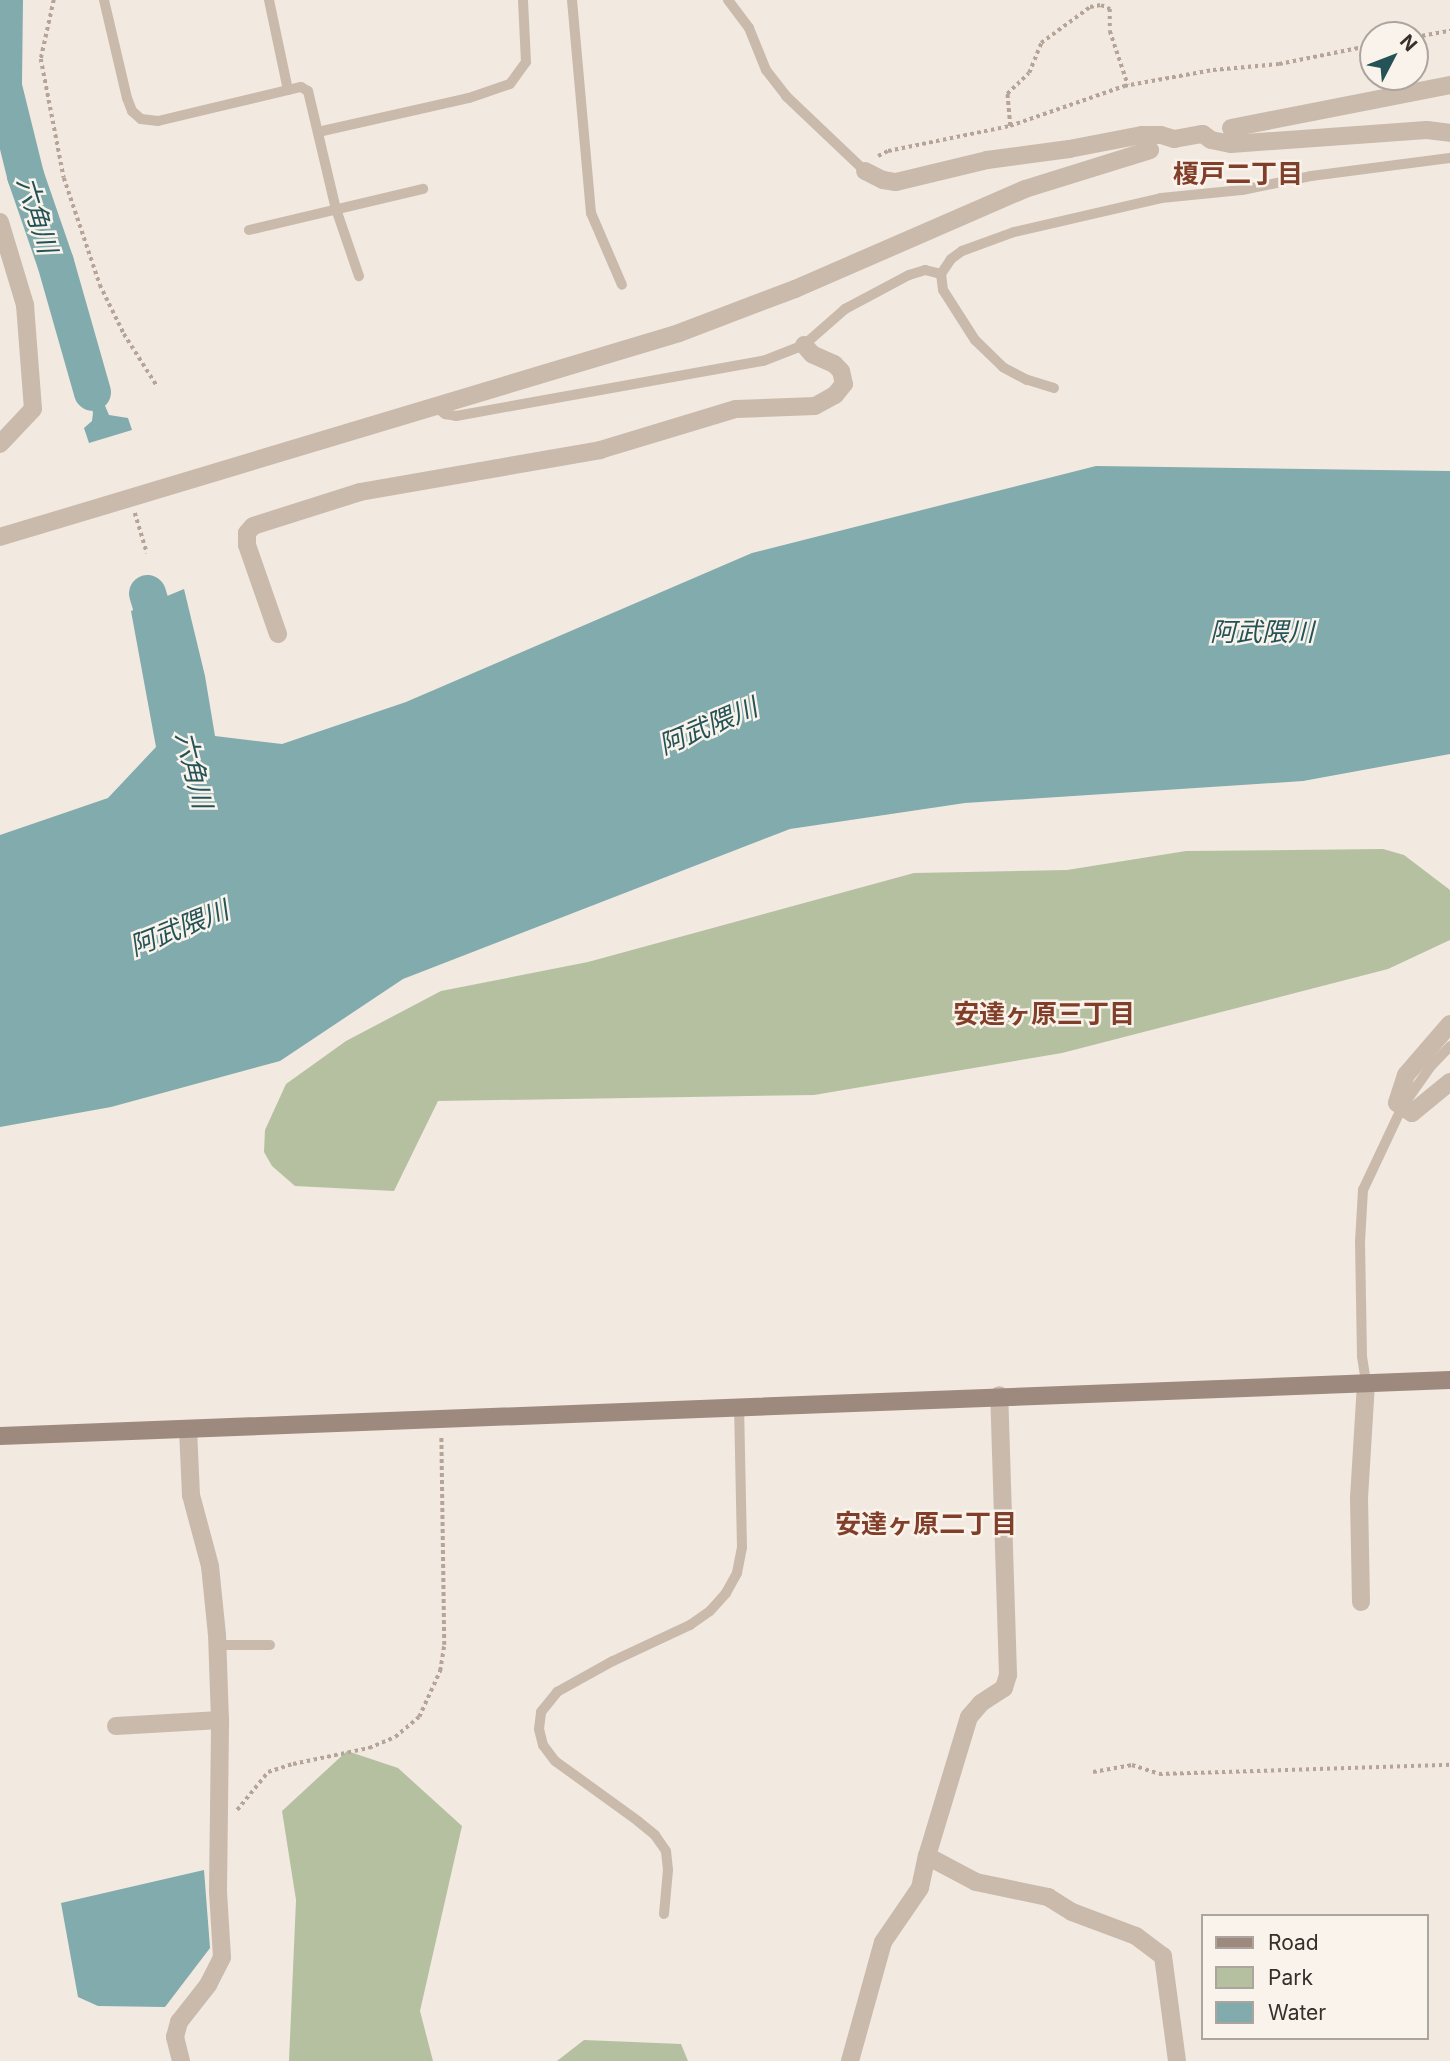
<!DOCTYPE html>
<meta charset="utf-8">
<style>
body{margin:0}
#map{position:relative;width:1450px;height:2061px;overflow:hidden;background:#f2e9e0;font-family:Inter,"Noto Sans JP",sans-serif}
div>[style]{position:absolute}
.green>*{inset:0;background:#b5c0a1}
.water>*{inset:0;background:#81abad}
.river>*{height:37px;margin:-18.5px;padding:0 18.5px;transform-origin:18.5px;border-radius:18.5px;background:#81abad}
.path>*{height:3.5px;margin-top:-1.75px;transform-origin:0;background:repeating-linear-gradient(90deg,#b5a497 0 3.5px,transparent 0 7px)}
.lane>*{height:10px;margin:-5px;padding:0 5px;transform-origin:5px;border-radius:5px;background:#c9baac}
.street>*{height:18px;margin:-9px;padding:0 9px;transform-origin:9px;border-radius:9px;background:#c9baac}
.secondary>*{height:18px;margin:-9px;padding:0 9px;transform-origin:9px;border-radius:9px;background:#9d897e}
span{translate:-50% -50%;white-space:nowrap;text-align:center;line-height:1.15;-webkit-text-stroke:5px #f9f3ec;paint-order:stroke}
.neighbourhood-label{font-size:26px;color:#813e29;font-weight:700}
.water-label{font-size:26px;color:#235357;font-style:italic}
.legend{position:absolute;left:1201px;top:1914px;width:228px;height:126px;box-sizing:border-box;background:#f9f3ec;border:2px solid #aca59f;margin:0;padding:9px 12px;list-style:none;font-size:21px;color:#382f2b}
.legend li{display:flex;align-items:center;gap:14px;height:35px}
.legend b{width:35px;border:2px solid #aca59f}
.north{position:absolute;left:1359px;top:21px;width:70px;height:70px;box-sizing:border-box;background:#f9f3ec;border:2px solid #aca59f;border-radius:50%;rotate:48deg;font-size:19px;font-weight:700;line-height:28px;text-align:center;color:#382f2b}
.north::after{content:'';display:block;margin:auto;width:24px;height:32px;background:#235357;clip-path:polygon(50% 0,100% 100%,50% 72%,0 100%)}
</style>
<div id="map">
<div class="green">
<div style="clip-path:polygon(1383px 849px,1404px 855px,1450px 890px,1450px 940px,1388px 969px,1062px 1053px,814px 1095px,438px 1101px,394px 1191px,295px 1186px,272px 1166px,264px 1152px,265px 1130px,286px 1084px,346px 1041px,441px 991px,588px 962px,914px 873px,1067px 870px,1186px 851px)"></div>
<div style="clip-path:polygon(347px 1751px,398px 1768px,462px 1826px,420px 2011px,433px 2061px,289px 2061px,296px 1900px,282px 1811px)"></div>
<div style="clip-path:polygon(584px 2040px,681px 2044px,688px 2061px,557px 2061px)"></div>
</div>
<div class="water">
<div style="clip-path:polygon(77px 341px,109px 415px,128px 418px,132px 430px,89px 443px,84px 428px,92px 421px,93px 413px)"></div>
<div style="clip-path:polygon(1096px 466px,1450px 471px,1450px 754px,1303px 781px,965px 803px,790px 829px,403px 979px,280px 1061px,111px 1107px,0 1127px,0 835px,108px 798px,156px 747px,131px 611px,184px 589px,205px 676px,215px 736px,282px 744px,406px 702px,752px 553px)"></div>
<div style="clip-path:polygon(204px 1870px,210px 1948px,165px 2007px,98px 2006px,78px 1997px,61px 1903px)"></div>
</div>
<div class="river">
<div style="left:4px;top:0;width:86px;rotate:90.7deg"></div>
<div style="left:3px;top:86px;width:92px;rotate:76.1deg"></div>
<div style="left:25px;top:175px;width:92px;rotate:71deg"></div>
<div style="left:55px;top:262px;width:135px;rotate:74.1deg"></div>
<div style="left:147px;top:593px;width:62px;rotate:73deg"></div>
</div>
<div class="path">
<div style="left:54px;top:0;width:60px;rotate:102.4deg"></div>
<div style="left:41px;top:59px;width:121px;rotate:79.1deg"></div>
<div style="left:64px;top:178px;width:113px;rotate:71.4deg"></div>
<div style="left:100px;top:285px;width:55px;rotate:63.9deg"></div>
<div style="left:124px;top:334px;width:62px;rotate:57.6deg"></div>
<div style="left:1415px;top:37px;width:36px;rotate:-10deg"></div>
<div style="left:1010px;top:126px;width:32px;rotate:-95deg"></div>
<div style="left:1007px;top:94px;width:30px;rotate:-44deg"></div>
<div style="left:1029px;top:73px;width:32px;rotate:-68deg"></div>
<div style="left:1041px;top:43px;width:61px;rotate:-36.3deg"></div>
<div style="left:1090px;top:7px;width:11px;rotate:-10deg"></div>
<div style="left:1101px;top:5px;width:10px;rotate:24deg"></div>
<div style="left:1110px;top:9px;width:22px;rotate:90deg"></div>
<div style="left:1110px;top:31px;width:57px;rotate:71.6deg"></div>
<div style="left:878px;top:156px;width:11px;rotate:-27deg"></div>
<div style="left:888px;top:151px;width:125px;rotate:-11.6deg"></div>
<div style="left:1010px;top:126px;width:121px;rotate:-19.3deg"></div>
<div style="left:1124px;top:86px;width:90px;rotate:-10.2deg"></div>
<div style="left:1213px;top:70px;width:66px;rotate:-5.2deg"></div>
<div style="left:1279px;top:64px;width:96px;rotate:-11.4deg"></div>
<div style="left:135px;top:513px;width:42px;rotate:73.3deg"></div>
<div style="left:1093px;top:1772px;width:40px;rotate:-10deg"></div>
<div style="left:1132px;top:1765px;width:28px;rotate:18deg"></div>
<div style="left:1159px;top:1774px;width:291px;rotate:-1.8deg"></div>
<div style="left:237px;top:1810px;width:49px;rotate:-50.8deg"></div>
<div style="left:268px;top:1772px;width:26px;rotate:-18deg"></div>
<div style="left:293px;top:1764px;width:78px;rotate:-11.9deg"></div>
<div style="left:369px;top:1748px;width:28px;rotate:-23deg"></div>
<div style="left:395px;top:1737px;width:31px;rotate:-40deg"></div>
<div style="left:419px;top:1717px;width:51px;rotate:-65.5deg"></div>
<div style="left:440px;top:1671px;width:26px;rotate:-81deg"></div>
<div style="left:444px;top:1645px;width:207px;rotate:-90.8deg"></div>
</div>
<div class="lane">
<div style="left:104px;top:0;width:101px;rotate:76.8deg"></div>
<div style="left:127px;top:98px;width:14px;rotate:69deg"></div>
<div style="left:132px;top:111px;width:12px;rotate:42deg"></div>
<div style="left:141px;top:119px;width:17px;rotate:7deg"></div>
<div style="left:158px;top:121px;width:147px;rotate:-13.4deg"></div>
<div style="left:301px;top:87px;width:8px;rotate:30deg"></div>
<div style="left:308px;top:91px;width:121px;rotate:76.7deg"></div>
<div style="left:336px;top:209px;width:71px;rotate:71.1deg"></div>
<div style="left:269px;top:0;width:92px;rotate:78.1deg"></div>
<div style="left:572px;top:0;width:214px;rotate:84.9deg"></div>
<div style="left:591px;top:213px;width:78px;rotate:66.7deg"></div>
<div style="left:728px;top:0;width:35px;rotate:53deg"></div>
<div style="left:749px;top:28px;width:45px;rotate:68deg"></div>
<div style="left:766px;top:70px;width:33px;rotate:52deg"></div>
<div style="left:786px;top:96px;width:109px;rotate:43.5deg"></div>
<div style="left:318px;top:132px;width:155px;rotate:-12.7deg"></div>
<div style="left:469px;top:98px;width:43px;rotate:-18.9deg"></div>
<div style="left:510px;top:84px;width:27px;rotate:-54deg"></div>
<div style="left:526px;top:62px;width:62px;rotate:-92.8deg"></div>
<div style="left:249px;top:230px;width:179px;rotate:-13.3deg"></div>
<div style="left:1054px;top:388px;width:28px;rotate:-163deg"></div>
<div style="left:1027px;top:380px;width:27px;rotate:-152deg"></div>
<div style="left:1003px;top:367px;width:39px;rotate:-136deg"></div>
<div style="left:975px;top:340px;width:59px;rotate:-122.6deg"></div>
<div style="left:943px;top:290px;width:16px;rotate:-97deg"></div>
<div style="left:941px;top:274px;width:18px;rotate:-56deg"></div>
<div style="left:951px;top:259px;width:14px;rotate:-36deg"></div>
<div style="left:962px;top:251px;width:55px;rotate:-20.1deg"></div>
<div style="left:1014px;top:232px;width:151px;rotate:-13deg"></div>
<div style="left:1161px;top:198px;width:81px;rotate:-5.6deg"></div>
<div style="left:1242px;top:190px;width:70px;rotate:-11.5deg"></div>
<div style="left:1311px;top:176px;width:140px;rotate:-7.4deg"></div>
<div style="left:435px;top:406px;width:13px;rotate:39deg"></div>
<div style="left:445px;top:414px;width:11px;rotate:10deg"></div>
<div style="left:456px;top:416px;width:312px;rotate:-10.2deg"></div>
<div style="left:763px;top:361px;width:44px;rotate:-21.3deg"></div>
<div style="left:804px;top:345px;width:55px;rotate:-41.3deg"></div>
<div style="left:845px;top:309px;width:72px;rotate:-28deg"></div>
<div style="left:909px;top:275px;width:17px;rotate:-17deg"></div>
<div style="left:925px;top:270px;width:16px;rotate:14deg"></div>
<div style="left:1366px;top:1382px;width:26px;rotate:-99deg"></div>
<div style="left:1362px;top:1356px;width:114px;rotate:-91deg"></div>
<div style="left:1360px;top:1242px;width:52px;rotate:-86.7deg"></div>
<div style="left:1363px;top:1190px;width:92px;rotate:-64.8deg"></div>
<div style="left:1402px;top:1107px;width:50px;rotate:-54.7deg"></div>
<div style="left:1431px;top:1066px;width:28px;rotate:-46deg"></div>
<div style="left:217px;top:1645px;width:53px"></div>
<div style="left:664px;top:1914px;width:44px;rotate:-84.8deg"></div>
<div style="left:668px;top:1870px;width:19px;rotate:-96deg"></div>
<div style="left:666px;top:1851px;width:19px;rotate:-125deg"></div>
<div style="left:655px;top:1835px;width:22px;rotate:-141deg"></div>
<div style="left:638px;top:1821px;width:102px;rotate:-144.1deg"></div>
<div style="left:555px;top:1761px;width:20px;rotate:-127deg"></div>
<div style="left:543px;top:1745px;width:16px;rotate:-104deg"></div>
<div style="left:539px;top:1729px;width:17px;rotate:-83deg"></div>
<div style="left:541px;top:1712px;width:26px;rotate:-51deg"></div>
<div style="left:557px;top:1692px;width:64px;rotate:-29deg"></div>
<div style="left:613px;top:1661px;width:85px;rotate:-25.1deg"></div>
<div style="left:690px;top:1625px;width:24px;rotate:-35deg"></div>
<div style="left:710px;top:1611px;width:24px;rotate:-48deg"></div>
<div style="left:726px;top:1593px;width:23px;rotate:-61deg"></div>
<div style="left:737px;top:1573px;width:25px;rotate:-79deg"></div>
<div style="left:742px;top:1548px;width:142px;rotate:-91.2deg"></div>
</div>
<div class="street">
<div style="left:1231px;top:128px;width:223px;rotate:-11.1deg"></div>
<div style="left:865px;top:171px;width:20px;rotate:27deg"></div>
<div style="left:883px;top:180px;width:13px;rotate:9deg"></div>
<div style="left:896px;top:182px;width:94px;rotate:-13.6deg"></div>
<div style="left:987px;top:160px;width:83px;rotate:-7.6deg"></div>
<div style="left:1069px;top:149px;width:74px;rotate:-10.9deg"></div>
<div style="left:1142px;top:135px;width:19px"></div>
<div style="left:1161px;top:135px;width:14px;rotate:17deg"></div>
<div style="left:1174px;top:139px;width:29px;rotate:-10deg"></div>
<div style="left:1203px;top:134px;width:10px;rotate:37deg"></div>
<div style="left:1211px;top:140px;width:20px;rotate:11deg"></div>
<div style="left:1231px;top:144px;width:196px;rotate:-4.1deg"></div>
<div style="left:1427px;top:130px;width:23px;rotate:7deg"></div>
<div style="left:0;top:222px;width:87px;rotate:73.2deg"></div>
<div style="left:25px;top:305px;width:104px;rotate:85.6deg"></div>
<div style="left:33px;top:409px;width:48px;rotate:133.3deg"></div>
<div style="left:0;top:537px;width:709px;rotate:-16.72deg"></div>
<div style="left:679px;top:333px;width:124px;rotate:-20.8deg"></div>
<div style="left:795px;top:289px;width:251px;rotate:-23.5deg"></div>
<div style="left:1025px;top:189px;width:131px;rotate:-17.3deg"></div>
<div style="left:278px;top:634px;width:94px;rotate:-109.2deg"></div>
<div style="left:247px;top:545px;width:12px;rotate:-90deg"></div>
<div style="left:247px;top:533px;width:9px;rotate:-49deg"></div>
<div style="left:253px;top:526px;width:112px;rotate:-17.6deg"></div>
<div style="left:360px;top:492px;width:244px;rotate:-9.9deg"></div>
<div style="left:600px;top:450px;width:142px;rotate:-16.8deg"></div>
<div style="left:736px;top:409px;width:79px;rotate:-2.2deg"></div>
<div style="left:815px;top:406px;width:23px;rotate:-29deg"></div>
<div style="left:835px;top:395px;width:14px;rotate:-51deg"></div>
<div style="left:844px;top:384px;width:13px;rotate:-103deg"></div>
<div style="left:841px;top:371px;width:10px;rotate:-135deg"></div>
<div style="left:834px;top:364px;width:24px;rotate:-156deg"></div>
<div style="left:812px;top:354px;width:12px;rotate:-132deg"></div>
<div style="left:1450px;top:1024px;width:67px;rotate:130.8deg"></div>
<div style="left:1406px;top:1075px;width:29px;rotate:108deg"></div>
<div style="left:1397px;top:1103px;width:18px;rotate:34deg"></div>
<div style="left:1412px;top:1113px;width:49px;rotate:-39.2deg"></div>
<div style="left:1361px;top:1602px;width:104px;rotate:-91.1deg"></div>
<div style="left:1359px;top:1498px;width:116px;rotate:-86.5deg"></div>
<div style="left:116px;top:1726px;width:104px;rotate:-3.3deg"></div>
<div style="left:927px;top:1856px;width:55px;rotate:28deg"></div>
<div style="left:976px;top:1882px;width:74px;rotate:11.8deg"></div>
<div style="left:1048px;top:1897px;width:28px;rotate:32deg"></div>
<div style="left:1072px;top:1912px;width:68px;rotate:20.6deg"></div>
<div style="left:1136px;top:1936px;width:34px;rotate:37deg"></div>
<div style="left:1163px;top:1956px;width:106px;rotate:82.4deg"></div>
<div style="left:181px;top:2061px;width:25px;rotate:-104deg"></div>
<div style="left:175px;top:2037px;width:16px;rotate:-75deg"></div>
<div style="left:179px;top:2022px;width:47px;rotate:-51.9deg"></div>
<div style="left:208px;top:1985px;width:31px;rotate:-63deg"></div>
<div style="left:222px;top:1957px;width:66px;rotate:-93.5deg"></div>
<div style="left:218px;top:1891px;width:171px;rotate:-89.3deg"></div>
<div style="left:220px;top:1720px;width:85px;rotate:-92deg"></div>
<div style="left:217px;top:1635px;width:69px;rotate:-95.8deg"></div>
<div style="left:210px;top:1566px;width:73px;rotate:-105deg"></div>
<div style="left:191px;top:1495px;width:65px;rotate:-92.6deg"></div>
<div style="left:850px;top:2061px;width:123px;rotate:-74.5deg"></div>
<div style="left:883px;top:1942px;width:65px;rotate:-55.6deg"></div>
<div style="left:920px;top:1888px;width:33px;rotate:-78deg"></div>
<div style="left:927px;top:1856px;width:145px;rotate:-73.2deg"></div>
<div style="left:969px;top:1717px;width:18px;rotate:-49deg"></div>
<div style="left:981px;top:1703px;width:27px;rotate:-33deg"></div>
<div style="left:1004px;top:1688px;width:14px;rotate:-73deg"></div>
<div style="left:1008px;top:1675px;width:280px;rotate:-91.8deg"></div>
</div>
<div class="secondary">
<div style="left:0;top:1436px;width:1451px;rotate:-2.21deg"></div>
</div>
<div class="neighbourhood-label">
<span style="left:1238px;top:174px">榎戸二丁目</span>
<span style="left:1044px;top:1014px">安達ヶ原三丁目</span>
<span style="left:926px;top:1524px">安達ヶ原二丁目</span>
</div>
<div class="water-label">
<span style="left:37px;top:215px;rotate:73deg">六角川</span>
<span style="left:1262px;top:632px">阿武隈川</span>
<span style="left:708px;top:726px;rotate:-23deg">阿武隈川</span>
<span style="left:194px;top:770px;rotate:76deg">六角川</span>
<span style="left:179px;top:928px;rotate:-22deg">阿武隈川</span>
</div>
<ul class="legend">
<li><b style="height:9px;background:#9d897e"></b>Road</li>
<li><b style="height:19px;background:#b5c0a1"></b>Park</li>
<li><b style="height:19px;background:#81abad"></b>Water</li>
</ul>
<div class="north">N</div>
</div>
